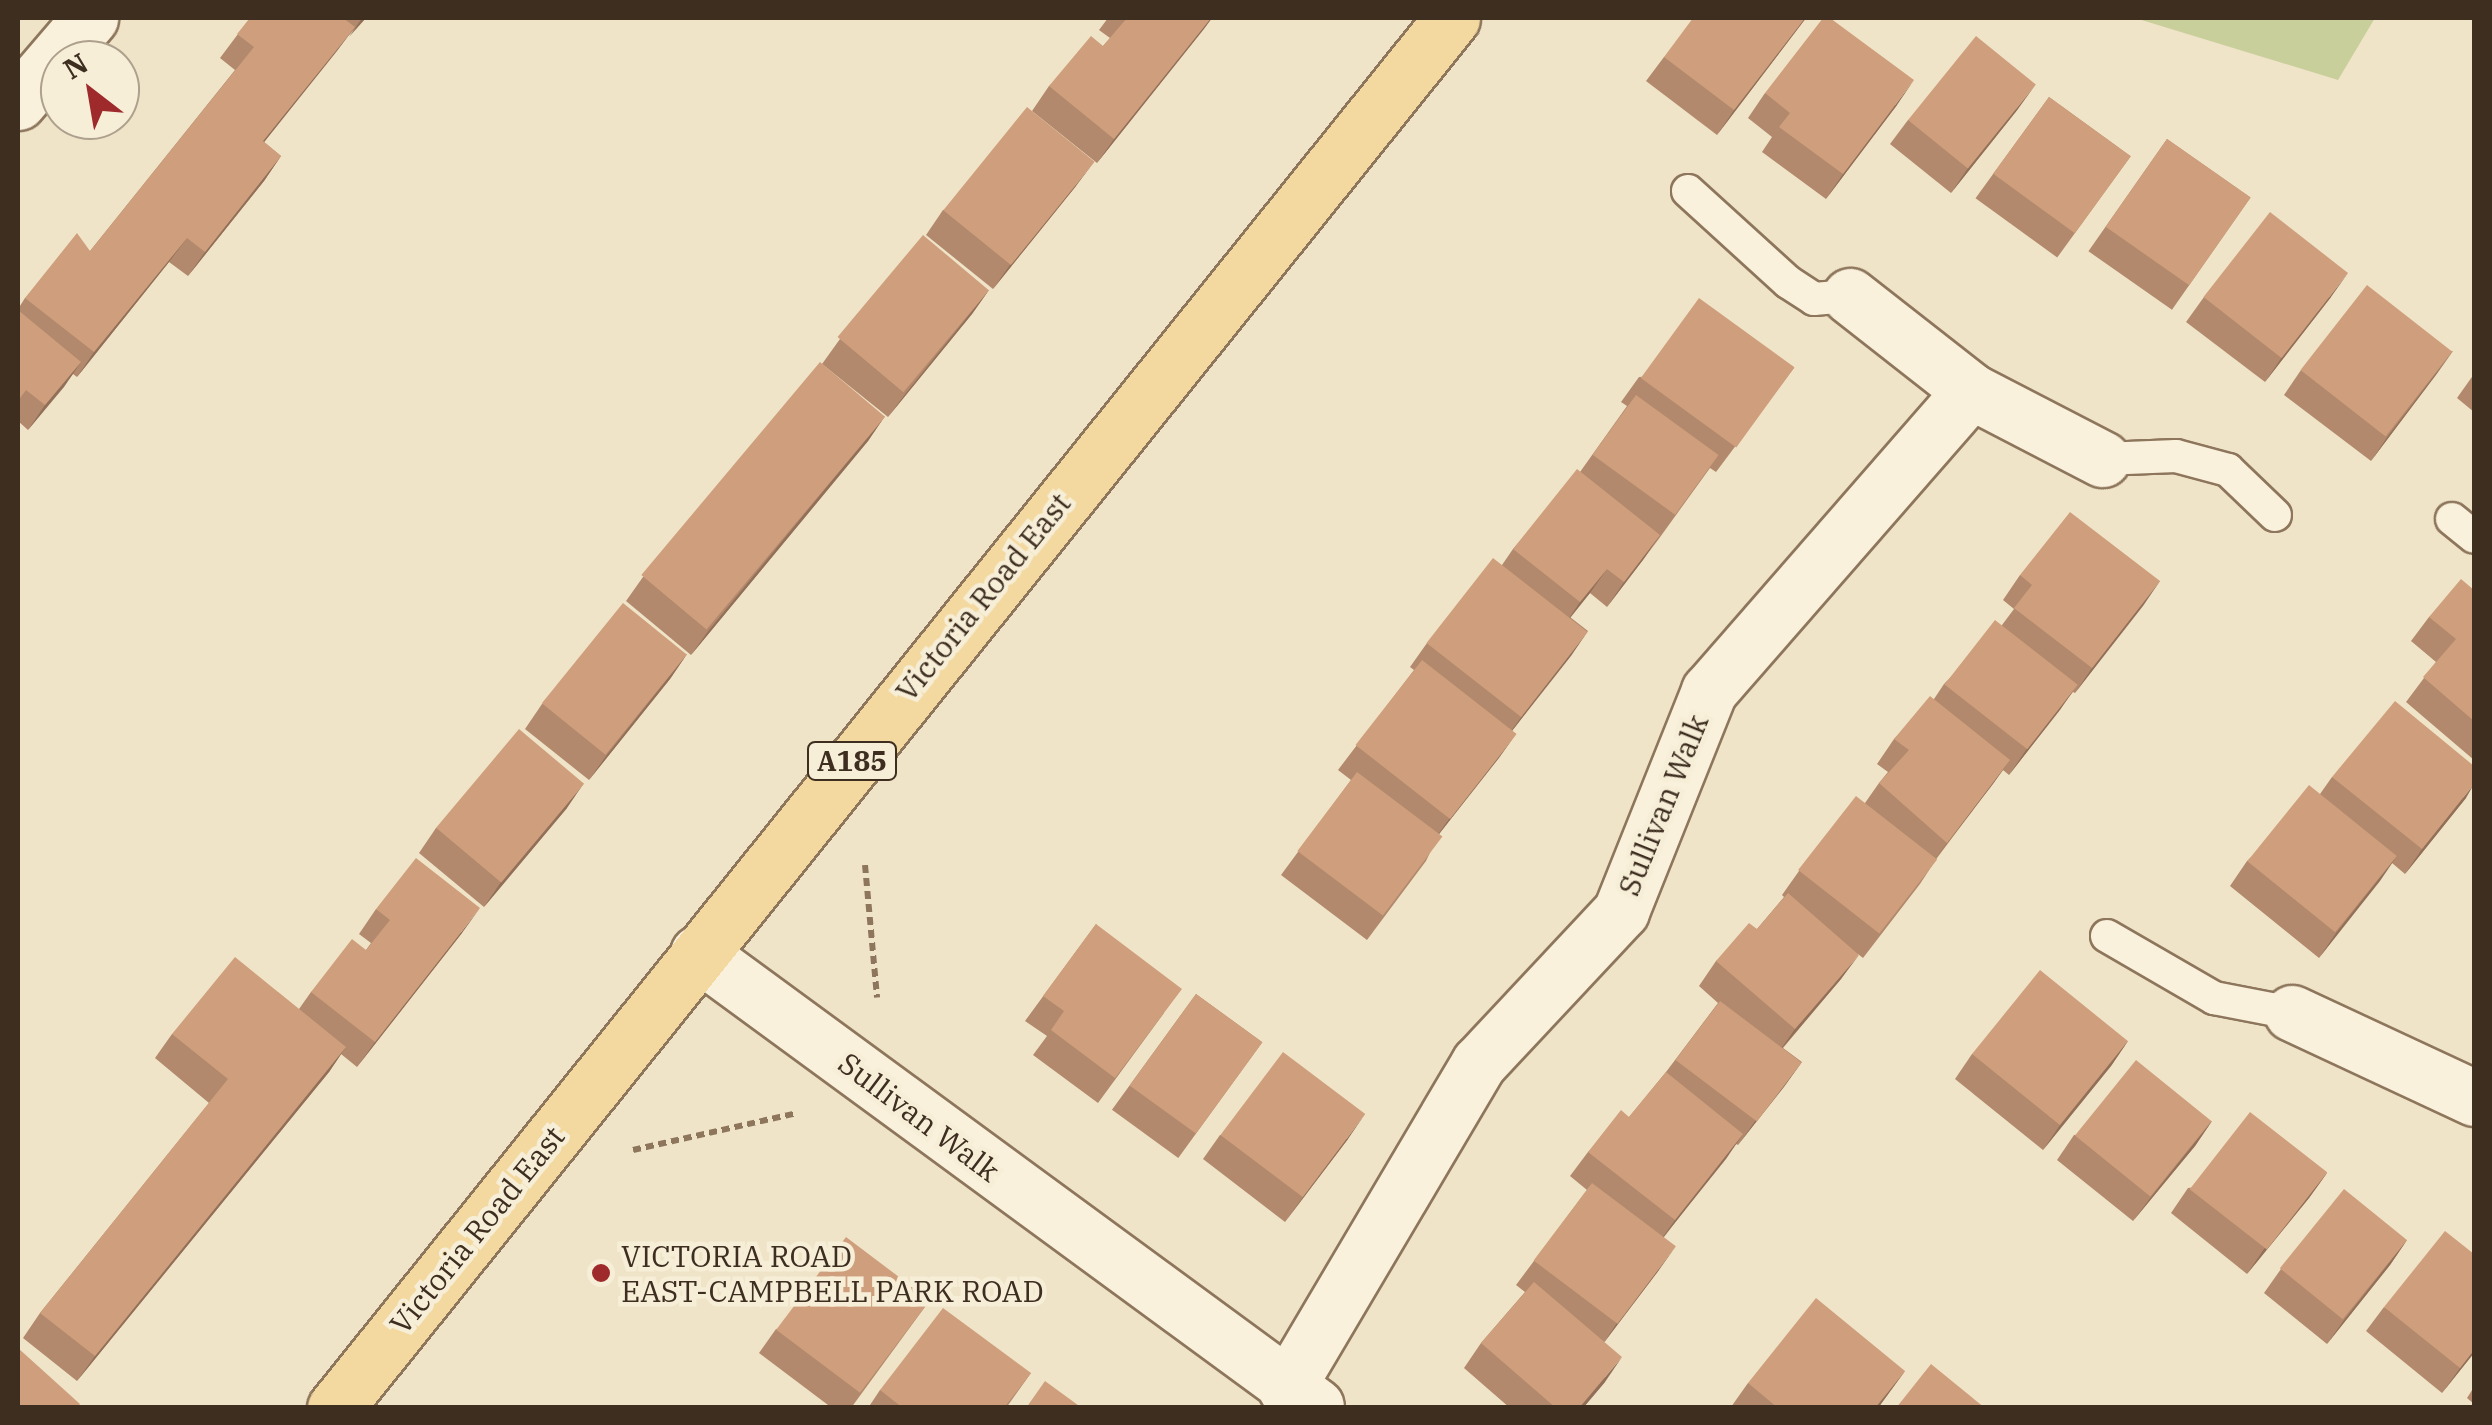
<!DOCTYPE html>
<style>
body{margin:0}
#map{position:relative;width:2492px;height:1425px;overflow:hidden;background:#f0e4c8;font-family:"IBM Plex Serif",serif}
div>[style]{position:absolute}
.green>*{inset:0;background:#c9cf9b}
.path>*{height:6px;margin-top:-3px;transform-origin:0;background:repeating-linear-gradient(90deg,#8d765c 0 8px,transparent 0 13px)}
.roads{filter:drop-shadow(2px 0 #8d765c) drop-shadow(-2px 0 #8d765c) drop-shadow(0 2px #8d765c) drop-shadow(0 -2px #8d765c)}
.lane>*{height:32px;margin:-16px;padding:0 16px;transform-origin:16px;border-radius:16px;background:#faf1dc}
.street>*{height:55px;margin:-27.5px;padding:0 27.5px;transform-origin:27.5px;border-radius:27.5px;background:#faf1dc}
.primary>*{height:55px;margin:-27.5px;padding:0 27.5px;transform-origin:27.5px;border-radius:27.5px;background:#f3d9a0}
.wall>*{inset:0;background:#b2896c;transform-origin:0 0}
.shaded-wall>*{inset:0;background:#916f58}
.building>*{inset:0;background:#cf9f7d;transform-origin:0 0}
.dots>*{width:28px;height:28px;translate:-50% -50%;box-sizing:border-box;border:5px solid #f7eed8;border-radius:50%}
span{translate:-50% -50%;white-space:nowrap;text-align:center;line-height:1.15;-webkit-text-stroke:9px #f7eed8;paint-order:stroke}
.shield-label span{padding:2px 8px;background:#f7eed8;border:2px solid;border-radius:8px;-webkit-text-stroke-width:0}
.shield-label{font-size:28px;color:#3d2e20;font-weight:700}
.street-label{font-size:30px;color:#3d2e20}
.poi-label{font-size:30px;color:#3d2e20}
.left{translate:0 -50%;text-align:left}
.frame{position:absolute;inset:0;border:20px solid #3d2e20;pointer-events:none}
.north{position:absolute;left:40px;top:40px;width:100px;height:100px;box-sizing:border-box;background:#f7eed8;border:2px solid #ada18e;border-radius:50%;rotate:329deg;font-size:28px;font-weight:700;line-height:40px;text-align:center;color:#3d2e20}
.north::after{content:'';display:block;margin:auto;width:35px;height:45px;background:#9e2a2b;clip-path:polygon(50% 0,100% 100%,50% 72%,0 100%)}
</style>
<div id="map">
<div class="green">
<div style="clip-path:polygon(2135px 18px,2375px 18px,2338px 80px)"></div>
</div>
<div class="path">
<div style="left:865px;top:865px;width:133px;rotate:84.8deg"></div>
<div style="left:633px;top:1150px;width:168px;rotate:-12.7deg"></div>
</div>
<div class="roads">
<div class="lane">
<div style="left:1688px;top:191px;width:135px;rotate:42.3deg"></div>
<div style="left:1788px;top:282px;width:31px;rotate:33deg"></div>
<div style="left:1814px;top:299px;width:36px;rotate:-5deg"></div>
<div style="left:2102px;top:459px;width:74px;rotate:-2.3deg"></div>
<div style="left:2176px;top:456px;width:54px;rotate:15.1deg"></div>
<div style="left:2228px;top:470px;width:65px;rotate:43.8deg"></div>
<div style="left:2452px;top:519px;width:28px;rotate:39deg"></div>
<div style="left:2107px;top:936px;width:124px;rotate:30.1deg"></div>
<div style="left:2214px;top:998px;width:79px;rotate:10.9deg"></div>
</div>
<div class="street">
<div style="left:18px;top:102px;width:111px;rotate:-49.4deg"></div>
<div style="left:1850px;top:296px;width:154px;rotate:38.1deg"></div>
<div style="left:1971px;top:391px;width:148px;rotate:27.4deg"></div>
<div style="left:698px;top:953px;width:766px;rotate:36.24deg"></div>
<div style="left:2292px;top:1013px;width:201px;rotate:25deg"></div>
<div style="left:1286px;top:1389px;width:379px;rotate:-59.4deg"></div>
<div style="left:1479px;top:1063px;width:208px;rotate:-46.9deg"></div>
<div style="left:1621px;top:911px;width:237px;rotate:-68.2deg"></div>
<div style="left:1709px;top:691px;width:398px;rotate:-48.9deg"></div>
</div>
<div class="primary">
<div style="left:335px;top:1408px;width:1783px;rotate:-51.21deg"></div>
</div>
</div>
<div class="wall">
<div style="clip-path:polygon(250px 18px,366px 18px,348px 36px,264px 142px,281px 156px,264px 181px,188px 276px,169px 262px,77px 377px,73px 374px,28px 430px,18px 421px,18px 309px,25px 298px,90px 251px,235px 70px,220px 58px)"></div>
<div style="clip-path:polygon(1108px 18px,1212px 18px,1097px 163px,1032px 111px,1049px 86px,1103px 46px,1110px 38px,1099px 30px)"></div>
<div style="clip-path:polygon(1806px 18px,1717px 135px,1646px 81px,1664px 57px)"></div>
<div style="clip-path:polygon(1765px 93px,1897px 105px,1826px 199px,1762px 152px,1772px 137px,1748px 118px)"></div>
<div style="left:2049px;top:97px;width:101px;height:125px;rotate:36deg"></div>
<div style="clip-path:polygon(2018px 109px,1951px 193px,1890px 144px,1908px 120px)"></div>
<div style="left:2167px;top:139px;width:102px;height:137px;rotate:35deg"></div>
<div style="clip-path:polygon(1076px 186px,993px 289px,926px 235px,943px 210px)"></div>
<div style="clip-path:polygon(989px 290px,972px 314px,888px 417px,822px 364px,840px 339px)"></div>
<div style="clip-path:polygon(2204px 297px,2331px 297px,2265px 382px,2186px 322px)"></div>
<div style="clip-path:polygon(2453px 351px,2371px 461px,2284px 395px,2301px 370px)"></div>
<div style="clip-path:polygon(1794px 368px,1716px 472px,1710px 468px,1658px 540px,1607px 607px,1590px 593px,1570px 617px,1588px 631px,1512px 731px,1516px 734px,1439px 834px,1426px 861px,1367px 940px,1281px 875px,1351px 780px,1338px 770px,1414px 670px,1410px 667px,1427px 643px,1502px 565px,1513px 549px,1580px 472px,1627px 406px,1621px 402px,1639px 377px)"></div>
<div style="clip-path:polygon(2474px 374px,2474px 412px,2457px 398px)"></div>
<div style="clip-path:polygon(885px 416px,868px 441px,691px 655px,626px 601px,643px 577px)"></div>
<div style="clip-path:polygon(2020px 575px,2160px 581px,2075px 693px,2073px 692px,2009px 775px,2003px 770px,1937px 858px,1920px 884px,1863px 958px,1858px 954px,1841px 979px,1783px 1048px,1802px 1062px,1738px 1145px,1736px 1144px,1664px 1237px,1659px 1270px,1604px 1342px,1605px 1382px,1583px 1408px,1510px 1408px,1464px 1368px,1481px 1343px,1525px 1292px,1516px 1285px,1587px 1190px,1570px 1176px,1588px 1152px,1629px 1117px,1666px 1072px,1718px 1003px,1699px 986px,1716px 961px,1757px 929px,1784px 897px,1782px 895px,1799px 871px,1865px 803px,1879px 783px,1888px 772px,1877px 764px,1894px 739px,1934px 699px,1944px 684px,2002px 625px,2014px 609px,2003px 600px)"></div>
<div style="clip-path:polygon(2474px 590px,2474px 760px,2406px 702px,2436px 662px,2411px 641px,2429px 617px)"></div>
<div style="clip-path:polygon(687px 654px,670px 679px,589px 780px,525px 729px,542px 704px)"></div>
<div style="clip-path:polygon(2332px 777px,2466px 798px,2405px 874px,2392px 863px,2319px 958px,2230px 886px,2247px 861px,2320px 794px)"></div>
<div style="clip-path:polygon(567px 808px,484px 907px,419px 853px,436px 828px)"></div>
<div style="clip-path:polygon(376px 909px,462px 933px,357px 1067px,341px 1054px,329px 1072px,77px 1381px,23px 1338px,40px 1313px,209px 1103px,155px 1058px,172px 1034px,299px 1009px,311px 992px,366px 950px,371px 943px,359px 934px)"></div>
<div style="clip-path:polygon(1096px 924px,1164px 1013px,1098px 1103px,1033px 1055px,1047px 1036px,1025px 1021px)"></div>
<div style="left:1196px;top:994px;width:82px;height:143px;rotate:36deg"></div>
<div style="clip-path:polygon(2128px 1041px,2111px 1066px,2043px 1150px,1955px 1079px,1972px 1054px)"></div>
<div style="clip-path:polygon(2212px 1121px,2195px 1146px,2133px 1221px,2057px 1160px,2074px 1135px)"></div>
<div style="clip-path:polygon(1220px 1135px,1348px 1139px,1285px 1222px,1203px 1159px)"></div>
<div style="clip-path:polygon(2327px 1173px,2309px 1198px,2247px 1274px,2171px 1213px,2188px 1188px)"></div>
<div style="clip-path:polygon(2407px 1240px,2390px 1265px,2327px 1344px,2264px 1293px,2281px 1269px)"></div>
<div style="clip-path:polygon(930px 1300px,851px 1408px,832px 1408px,759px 1353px,776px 1329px)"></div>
<div style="clip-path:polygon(2384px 1307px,2474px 1353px,2442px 1393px,2366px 1331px)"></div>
<div style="clip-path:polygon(1905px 1371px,1878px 1408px,1731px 1407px,1748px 1383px)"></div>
<div style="clip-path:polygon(1031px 1373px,1006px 1408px,868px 1408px,880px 1390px)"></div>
<div style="clip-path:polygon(2474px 1387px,2474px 1404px,2467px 1398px)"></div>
</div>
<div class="shaded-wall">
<div style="clip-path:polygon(362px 18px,366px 18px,349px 37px)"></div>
<div style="clip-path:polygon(1211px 18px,1212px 18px,1204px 29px,1097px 163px,1114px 139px)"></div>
<div style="clip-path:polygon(1805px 18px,1806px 18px,1717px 135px,1734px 110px)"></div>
<div style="clip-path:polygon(355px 27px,337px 51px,245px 166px,263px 141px)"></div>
<div style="clip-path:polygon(1914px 80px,1897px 105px,1826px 199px,1843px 174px)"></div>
<div style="clip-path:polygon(2036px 84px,2018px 109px,1951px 193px,1968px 168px)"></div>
<div style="clip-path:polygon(281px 156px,264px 181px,188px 276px,205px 252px)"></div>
<div style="clip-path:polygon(1094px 162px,1076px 186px,993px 289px,1010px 265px)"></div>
<div style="clip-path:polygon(187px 238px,169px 262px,77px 377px,94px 352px)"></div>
<div style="clip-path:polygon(2348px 273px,2331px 297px,2265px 382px,2282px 357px)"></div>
<div style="clip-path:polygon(989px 290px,972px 314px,888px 417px,906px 393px)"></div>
<div style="clip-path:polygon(2453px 351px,2436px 375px,2371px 461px,2388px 436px)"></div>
<div style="clip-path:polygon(81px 362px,64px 387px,28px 430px,45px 405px)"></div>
<div style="clip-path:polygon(885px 416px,868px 441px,691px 655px,709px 630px)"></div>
<div style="clip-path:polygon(1660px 535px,1643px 560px,1607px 607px,1624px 582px)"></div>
<div style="clip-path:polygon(1607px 569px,1590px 593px,1563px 627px,1580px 602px)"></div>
<div style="clip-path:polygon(2160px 581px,2143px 606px,2075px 693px,2092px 668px)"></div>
<div style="clip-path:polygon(1588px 631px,1571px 656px,1504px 741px,1522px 716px)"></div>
<div style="clip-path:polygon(687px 654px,670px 679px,589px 780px,606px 756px)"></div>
<div style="clip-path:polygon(2077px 685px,2060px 710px,2009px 775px,2026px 750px)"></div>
<div style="clip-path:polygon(1516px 734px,1499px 758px,1432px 843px,1449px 819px)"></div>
<div style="clip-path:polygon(2010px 760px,1993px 784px,1929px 867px,1947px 843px)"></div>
<div style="clip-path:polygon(584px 783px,567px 808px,484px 907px,501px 882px)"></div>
<div style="clip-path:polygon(2474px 784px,2466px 798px,2405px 874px,2422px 849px)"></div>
<div style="clip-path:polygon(2397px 856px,2380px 881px,2319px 958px,2336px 933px)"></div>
<div style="clip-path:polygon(480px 908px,462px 933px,357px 1067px,375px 1042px)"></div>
<div style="clip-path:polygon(1859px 955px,1841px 979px,1778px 1053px,1795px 1029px)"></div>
<div style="clip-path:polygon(2128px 1041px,2111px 1066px,2043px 1150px,2060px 1125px)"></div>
<div style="clip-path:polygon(346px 1047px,329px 1072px,77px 1381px,95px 1356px)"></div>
<div style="clip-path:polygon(1802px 1062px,1784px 1087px,1738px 1145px,1756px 1120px)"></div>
<div style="clip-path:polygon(1365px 1114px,1348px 1139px,1285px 1222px,1303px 1197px)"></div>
<div style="clip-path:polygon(2212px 1121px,2195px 1146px,2133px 1221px,2151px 1197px)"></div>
<div style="clip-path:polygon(1743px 1134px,1726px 1159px,1657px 1245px,1675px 1220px)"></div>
<div style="clip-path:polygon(2327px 1173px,2309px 1198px,2247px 1274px,2264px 1249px)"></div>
<div style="clip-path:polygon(2407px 1240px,2390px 1265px,2327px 1344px,2344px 1320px)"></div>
<div style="clip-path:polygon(1676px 1246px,1659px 1270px,1600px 1348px,1617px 1323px)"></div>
<div style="clip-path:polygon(2474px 1350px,2474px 1353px,2442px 1393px,2460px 1368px)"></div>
<div style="clip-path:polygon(1622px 1357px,1605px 1382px,1583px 1408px,1579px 1408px)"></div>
<div style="clip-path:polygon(1905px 1371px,1878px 1408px,1875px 1408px)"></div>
</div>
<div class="building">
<div style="clip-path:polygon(250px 18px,343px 18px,355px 27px,263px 141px,281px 156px,205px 252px,187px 238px,94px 352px,25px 298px,77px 233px,90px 251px,254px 47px,237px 34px)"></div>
<div style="clip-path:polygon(1127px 18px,1211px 18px,1114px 139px,1049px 86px,1091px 36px,1103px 46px)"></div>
<div style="clip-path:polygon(1693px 18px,1805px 18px,1734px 110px,1664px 57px)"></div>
<div style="clip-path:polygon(1823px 18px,1830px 18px,1914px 80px,1843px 174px,1779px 127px,1790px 113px,1765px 93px)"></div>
<div style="left:1976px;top:36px;width:77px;height:108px;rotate:39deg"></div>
<div style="left:2049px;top:97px;width:101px;height:95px;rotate:36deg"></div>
<div style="left:1027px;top:107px;width:87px;height:133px;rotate:39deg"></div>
<div style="left:2167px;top:139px;width:102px;height:107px;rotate:35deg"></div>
<div style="left:2270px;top:212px;width:99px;height:108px;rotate:38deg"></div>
<div style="left:923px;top:235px;width:86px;height:133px;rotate:40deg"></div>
<div style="left:2367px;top:285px;width:108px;height:108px;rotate:38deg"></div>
<div style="left:1699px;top:298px;width:118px;height:99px;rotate:36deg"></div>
<div style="clip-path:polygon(18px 310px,81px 362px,45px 405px,26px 390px,18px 401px)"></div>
<div style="left:820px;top:362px;width:85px;height:278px;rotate:40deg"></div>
<div style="left:1636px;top:395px;width:102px;height:74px;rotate:36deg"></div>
<div style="clip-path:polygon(1577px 469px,1660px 535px,1624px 582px,1607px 569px,1580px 602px,1513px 549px)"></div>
<div style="clip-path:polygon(2070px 512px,2160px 581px,2092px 668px,2014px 608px,2032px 585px,2020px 575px)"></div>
<div style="left:1493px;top:558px;width:120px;height:108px;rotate:38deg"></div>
<div style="clip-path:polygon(2461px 579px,2474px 590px,2474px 721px,2423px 677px,2456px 639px,2429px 617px)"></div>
<div style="left:623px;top:603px;width:82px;height:129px;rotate:39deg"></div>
<div style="left:1995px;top:620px;width:105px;height:82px;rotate:38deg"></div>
<div style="left:1422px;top:660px;width:120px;height:108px;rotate:38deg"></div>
<div style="clip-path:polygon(1930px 696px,2010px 760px,1947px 843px,1879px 783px,1909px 750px,1894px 739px)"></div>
<div style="clip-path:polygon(2395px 701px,2474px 766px,2474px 784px,2422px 849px,2332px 777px)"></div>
<div style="left:519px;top:729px;width:85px;height:129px;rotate:40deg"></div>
<div style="left:1357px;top:772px;width:107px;height:99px;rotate:37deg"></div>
<div style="left:2309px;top:785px;width:113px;height:98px;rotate:39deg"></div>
<div style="left:1856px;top:796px;width:103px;height:94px;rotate:38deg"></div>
<div style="clip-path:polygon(416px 858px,480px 908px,375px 1042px,311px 992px,352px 939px,366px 950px,390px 920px,376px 909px)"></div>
<div style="clip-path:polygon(1788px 893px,1859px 955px,1795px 1029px,1716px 961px,1749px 923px,1757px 929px)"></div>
<div style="clip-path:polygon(1096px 924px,1182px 989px,1115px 1078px,1051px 1030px,1064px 1011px,1043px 996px)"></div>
<div style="clip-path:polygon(235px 957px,346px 1047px,95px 1356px,40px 1313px,228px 1079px,172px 1034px)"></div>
<div style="left:2040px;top:970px;width:113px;height:108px;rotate:39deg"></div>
<div style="left:1196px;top:994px;width:82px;height:113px;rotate:36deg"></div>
<div style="left:1720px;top:1001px;width:102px;height:74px;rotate:37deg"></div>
<div style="left:1283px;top:1052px;width:103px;height:104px;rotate:37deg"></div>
<div style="left:2136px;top:1060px;width:97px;height:97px;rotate:39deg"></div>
<div style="clip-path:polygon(1666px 1072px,1743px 1134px,1675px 1220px,1588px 1152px,1621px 1110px,1629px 1117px)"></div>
<div style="left:2250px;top:1112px;width:98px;height:98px;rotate:38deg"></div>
<div style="left:1592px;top:1183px;width:105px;height:97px;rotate:37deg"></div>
<div style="left:2344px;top:1189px;width:81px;height:102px;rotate:39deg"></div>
<div style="clip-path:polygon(2445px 1231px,2474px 1254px,2474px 1350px,2460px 1368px,2384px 1307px)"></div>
<div style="left:846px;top:1237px;width:105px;height:116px;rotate:37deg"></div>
<div style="clip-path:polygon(1534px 1282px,1622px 1357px,1579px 1408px,1556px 1408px,1481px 1343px)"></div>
<div style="clip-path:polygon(1816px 1298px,1905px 1371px,1875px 1408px,1778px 1408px,1748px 1383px)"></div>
<div style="clip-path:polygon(943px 1308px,1031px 1373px,1004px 1408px,903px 1408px,880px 1390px)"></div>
<div style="clip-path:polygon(18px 1348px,80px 1404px,77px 1408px,18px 1408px)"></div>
<div style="clip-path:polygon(1931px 1364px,1985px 1408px,1896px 1408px)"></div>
<div style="clip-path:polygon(1045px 1381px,1082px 1408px,1026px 1408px)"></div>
</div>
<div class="dots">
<div style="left:601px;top:1273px;background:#9e2a2b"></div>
</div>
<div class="shield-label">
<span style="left:852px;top:761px">A185</span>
</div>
<div class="street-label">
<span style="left:983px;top:597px;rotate:-51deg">Victoria Road East</span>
<span style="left:1663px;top:805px;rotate:-68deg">Sullivan Walk</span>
<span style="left:919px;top:1117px;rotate:37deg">Sullivan Walk</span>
<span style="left:477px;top:1230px;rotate:-51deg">Victoria Road East</span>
</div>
<div class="poi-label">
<span class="left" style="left:621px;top:1273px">VICTORIA ROAD<br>EAST-CAMPBELL PARK ROAD</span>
</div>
<div class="frame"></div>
<div class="north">N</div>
</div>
